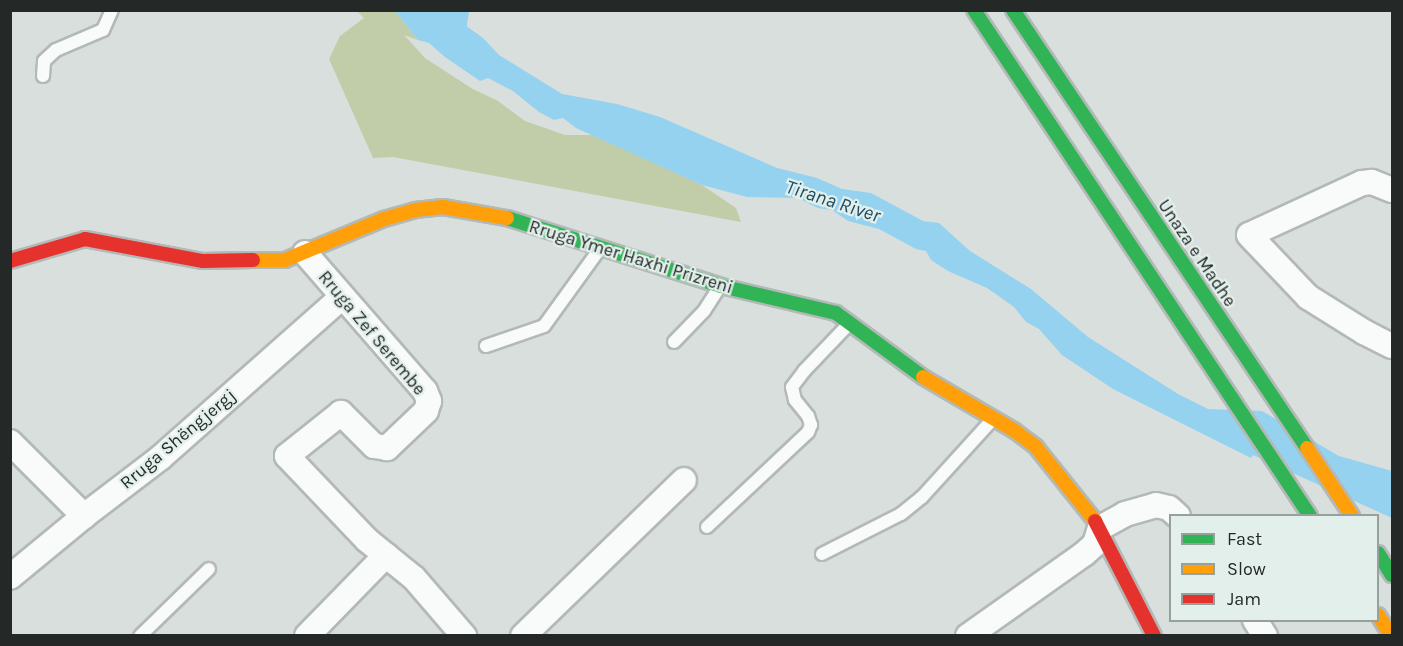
<!DOCTYPE html>
<meta charset="utf-8">
<style>
body{margin:0}
#map{position:relative;width:1403px;height:646px;overflow:hidden;background:#d8dfdd;font-family:Karla,sans-serif}
div>[style]{position:absolute}
.green>*{inset:0;background:#c1cda9}
.water>*{inset:0;background:#95d2ef}
.canal>*{height:22px;margin:-11px;padding:0 11px;transform-origin:11px;border-radius:11px;background:#95d2ef}
.roads{filter:drop-shadow(2px 0 #b3b9b7) drop-shadow(-2px 0 #b3b9b7) drop-shadow(0 2px #b3b9b7) drop-shadow(0 -2px #b3b9b7)}
.lane>*{height:12px;margin:-6px;padding:0 6px;transform-origin:6px;border-radius:6px;background:#f9fafa}
.street>*{height:24px;margin:-12px;padding:0 12px;transform-origin:12px;border-radius:12px;background:#f9fafa}
.fast>*{height:14px;margin:-7px;padding:0 7px;transform-origin:7px;border-radius:7px;background:#30b455}
.slow>*{height:14px;margin:-7px;padding:0 7px;transform-origin:7px;border-radius:7px;background:#ff9f0a}
.jam>*{height:14px;margin:-7px;padding:0 7px;transform-origin:7px;border-radius:7px;background:#e5322d}
span{translate:-50% -50%;white-space:nowrap;text-align:center;line-height:1.15;-webkit-text-stroke:4.5px #e2efeb;paint-order:stroke}
.street-label{font-size:18px;color:#242927}
.water-label{font-size:20px;color:#1e4d63;font-style:italic}
.frame{position:absolute;inset:0;border:12px solid #242927;pointer-events:none}
.legend{position:absolute;left:1169px;top:514px;width:210px;height:108px;box-sizing:border-box;background:#e2efeb;border:2px solid #96a09d;margin:0;padding:8px 10px;list-style:none;font-size:18px;color:#242927}
.legend li{display:flex;align-items:center;gap:12px;height:30px}
.legend b{width:30px;border:2px solid #96a09d}
</style>
<div id="map">
<div class="green">
<div style="clip-path:polygon(357px 11px,395px 11px,418px 40px,404px 35px,425px 58px,471px 88px,498px 101px,525px 121px,565px 135px,596px 135px,702px 185px,736px 208px,741px 222px,393px 157px,373px 158px,329px 59px,340px 36px,364px 18px)"></div>
</div>
<div class="water">
<div style="clip-path:polygon(395px 11px,454px 11px,458px 20px,483px 38px,499px 55px,562px 94px,617px 104px,660px 117px,777px 168px,817px 178px,842px 189px,871px 193px,923px 221px,939px 223px,970px 251px,1031px 289px,1088px 337px,1178px 394px,1208px 409px,1262px 411px,1339px 456px,1392px 471px,1392px 518px,1253px 455px,1251px 458px,1113px 389px,1062px 355px,1039px 329px,1026px 322px,1014px 307px,1000px 297px,987px 288px,948px 271px,931px 260px,926px 251px,916px 249px,879px 229px,848px 221px,832px 210px,818px 208px,798px 198px,747px 197px,702px 185px,576px 128px,563px 118px,554px 120px,539px 112px,513px 91px,488px 78px,480px 81px,445px 57px,429px 43px,418px 40px)"></div>
</div>
<div class="canal">
<div style="left:455px;top:30px;width:20px;rotate:-81deg"></div>
</div>
<div class="roads">
<div class="lane">
<div style="left:43px;top:76px;width:15px;rotate:-86deg"></div>
<div style="left:44px;top:61px;width:16px;rotate:-43deg"></div>
<div style="left:56px;top:50px;width:51px;rotate:-23.1deg"></div>
<div style="left:103px;top:30px;width:22px;rotate:-66deg"></div>
<div style="left:674px;top:342px;width:43px;rotate:-45.9deg"></div>
<div style="left:704px;top:311px;width:27px;rotate:-57deg"></div>
<div style="left:486px;top:346px;width:61px;rotate:-19deg"></div>
<div style="left:544px;top:326px;width:94px;rotate:-54.1deg"></div>
<div style="left:707px;top:527px;width:139px;rotate:-43.2deg"></div>
<div style="left:808px;top:432px;width:8px;rotate:-67deg"></div>
<div style="left:811px;top:425px;width:9px;rotate:-108deg"></div>
<div style="left:808px;top:416px;width:21px;rotate:-129deg"></div>
<div style="left:795px;top:400px;width:13px;rotate:-103deg"></div>
<div style="left:792px;top:387px;width:20px;rotate:-53deg"></div>
<div style="left:804px;top:371px;width:64px;rotate:-46.3deg"></div>
<div style="left:822px;top:554px;width:89px;rotate:-26.9deg"></div>
<div style="left:901px;top:514px;width:27px;rotate:-39deg"></div>
<div style="left:922px;top:497px;width:104px;rotate:-47.7deg"></div>
<div style="left:140px;top:636px;width:96px;rotate:-44.2deg"></div>
</div>
<div class="street">
<div style="left:1392px;top:190px;width:22px;rotate:-158deg"></div>
<div style="left:1372px;top:182px;width:10px;rotate:174deg"></div>
<div style="left:1362px;top:183px;width:124px;rotate:155.3deg"></div>
<div style="left:1249px;top:235px;width:86px;rotate:46.4deg"></div>
<div style="left:1308px;top:297px;width:66px;rotate:32deg"></div>
<div style="left:1364px;top:332px;width:31px;rotate:27deg"></div>
<div style="left:305px;top:253px;width:183px;rotate:49deg"></div>
<div style="left:425px;top:391px;width:11px;rotate:68deg"></div>
<div style="left:429px;top:401px;width:10px;rotate:107deg"></div>
<div style="left:426px;top:411px;width:54px;rotate:136.5deg"></div>
<div style="left:387px;top:448px;width:13px;rotate:-171deg"></div>
<div style="left:374px;top:446px;width:47px;rotate:-135deg"></div>
<div style="left:341px;top:413px;width:69px;rotate:141.5deg"></div>
<div style="left:287px;top:456px;width:116px;rotate:46.4deg"></div>
<div style="left:367px;top:540px;width:60px;rotate:39deg"></div>
<div style="left:414px;top:578px;width:77px;rotate:49.2deg"></div>
<div style="left:10px;top:442px;width:105px;rotate:45deg"></div>
<div style="left:10px;top:577px;width:96px;rotate:-39.5deg"></div>
<div style="left:84px;top:516px;width:96px;rotate:-37.3deg"></div>
<div style="left:160px;top:458px;width:243px;rotate:-41.5deg"></div>
<div style="left:1255px;top:620px;width:19px;rotate:58deg"></div>
<div style="left:307px;top:636px;width:113px;rotate:-45.7deg"></div>
<div style="left:523px;top:636px;width:224px;rotate:-44.1deg"></div>
<div style="left:968px;top:636px;width:142px;rotate:-35.3deg"></div>
<div style="left:1084px;top:554px;width:15px;rotate:-42deg"></div>
<div style="left:1095px;top:544px;width:17px;rotate:-73deg"></div>
<div style="left:1100px;top:528px;width:29px;rotate:-29deg"></div>
<div style="left:1125px;top:514px;width:32px;rotate:-16deg"></div>
<div style="left:1156px;top:505px;width:13px;rotate:13deg"></div>
<div style="left:1169px;top:508px;width:12px;rotate:42deg"></div>
</div>
<div class="fast">
<div style="left:974px;top:10px;width:607px;rotate:56.41deg"></div>
<div style="left:1013px;top:10px;width:528px;rotate:56.13deg"></div>
<div style="left:507px;top:218px;width:225px;rotate:17.6deg"></div>
<div style="left:721px;top:286px;width:118px;rotate:13.2deg"></div>
<div style="left:836px;top:313px;width:108px;rotate:36.3deg"></div>
<div style="left:1378px;top:553px;width:26px;rotate:58deg"></div>
</div>
<div class="slow">
<div style="left:253px;top:260px;width:32px"></div>
<div style="left:285px;top:260px;width:107px;rotate:-22.5deg"></div>
<div style="left:384px;top:219px;width:32px;rotate:-16deg"></div>
<div style="left:415px;top:210px;width:28px;rotate:-6deg"></div>
<div style="left:443px;top:207px;width:65px;rotate:9.8deg"></div>
<div style="left:923px;top:377px;width:107px;rotate:30.4deg"></div>
<div style="left:1015px;top:431px;width:26px;rotate:37deg"></div>
<div style="left:1036px;top:447px;width:95px;rotate:51.4deg"></div>
<div style="left:1307px;top:448px;width:82px;rotate:56.5deg"></div>
<div style="left:1378px;top:615px;width:25px;rotate:58deg"></div>
</div>
<div class="jam">
<div style="left:10px;top:261px;width:78px;rotate:-16.3deg"></div>
<div style="left:85px;top:239px;width:120px;rotate:10.6deg"></div>
<div style="left:203px;top:261px;width:50px;rotate:-1.1deg"></div>
<div style="left:1095px;top:521px;width:129px;rotate:62.8deg"></div>
</div>
</div>
<div class="street-label">
<span style="left:1197px;top:253px;rotate:56deg">Unaza e Madhe</span>
<span style="left:631px;top:257px;rotate:17deg">Rruga Ymer Haxhi Prizreni</span>
<span style="left:372px;top:333px;rotate:50deg">Rruga Zef Serembe</span>
<span style="left:178px;top:439px;rotate:-40deg">Rruga Shëngjergj</span>
</div>
<div class="water-label">
<span style="left:833px;top:201px;rotate:18deg">Tirana River</span>
</div>
<div class="frame"></div>
<ul class="legend">
<li><b style="height:8px;background:#30b455"></b>Fast</li>
<li><b style="height:8px;background:#ff9f0a"></b>Slow</li>
<li><b style="height:8px;background:#e5322d"></b>Jam</li>
</ul>
</div>
